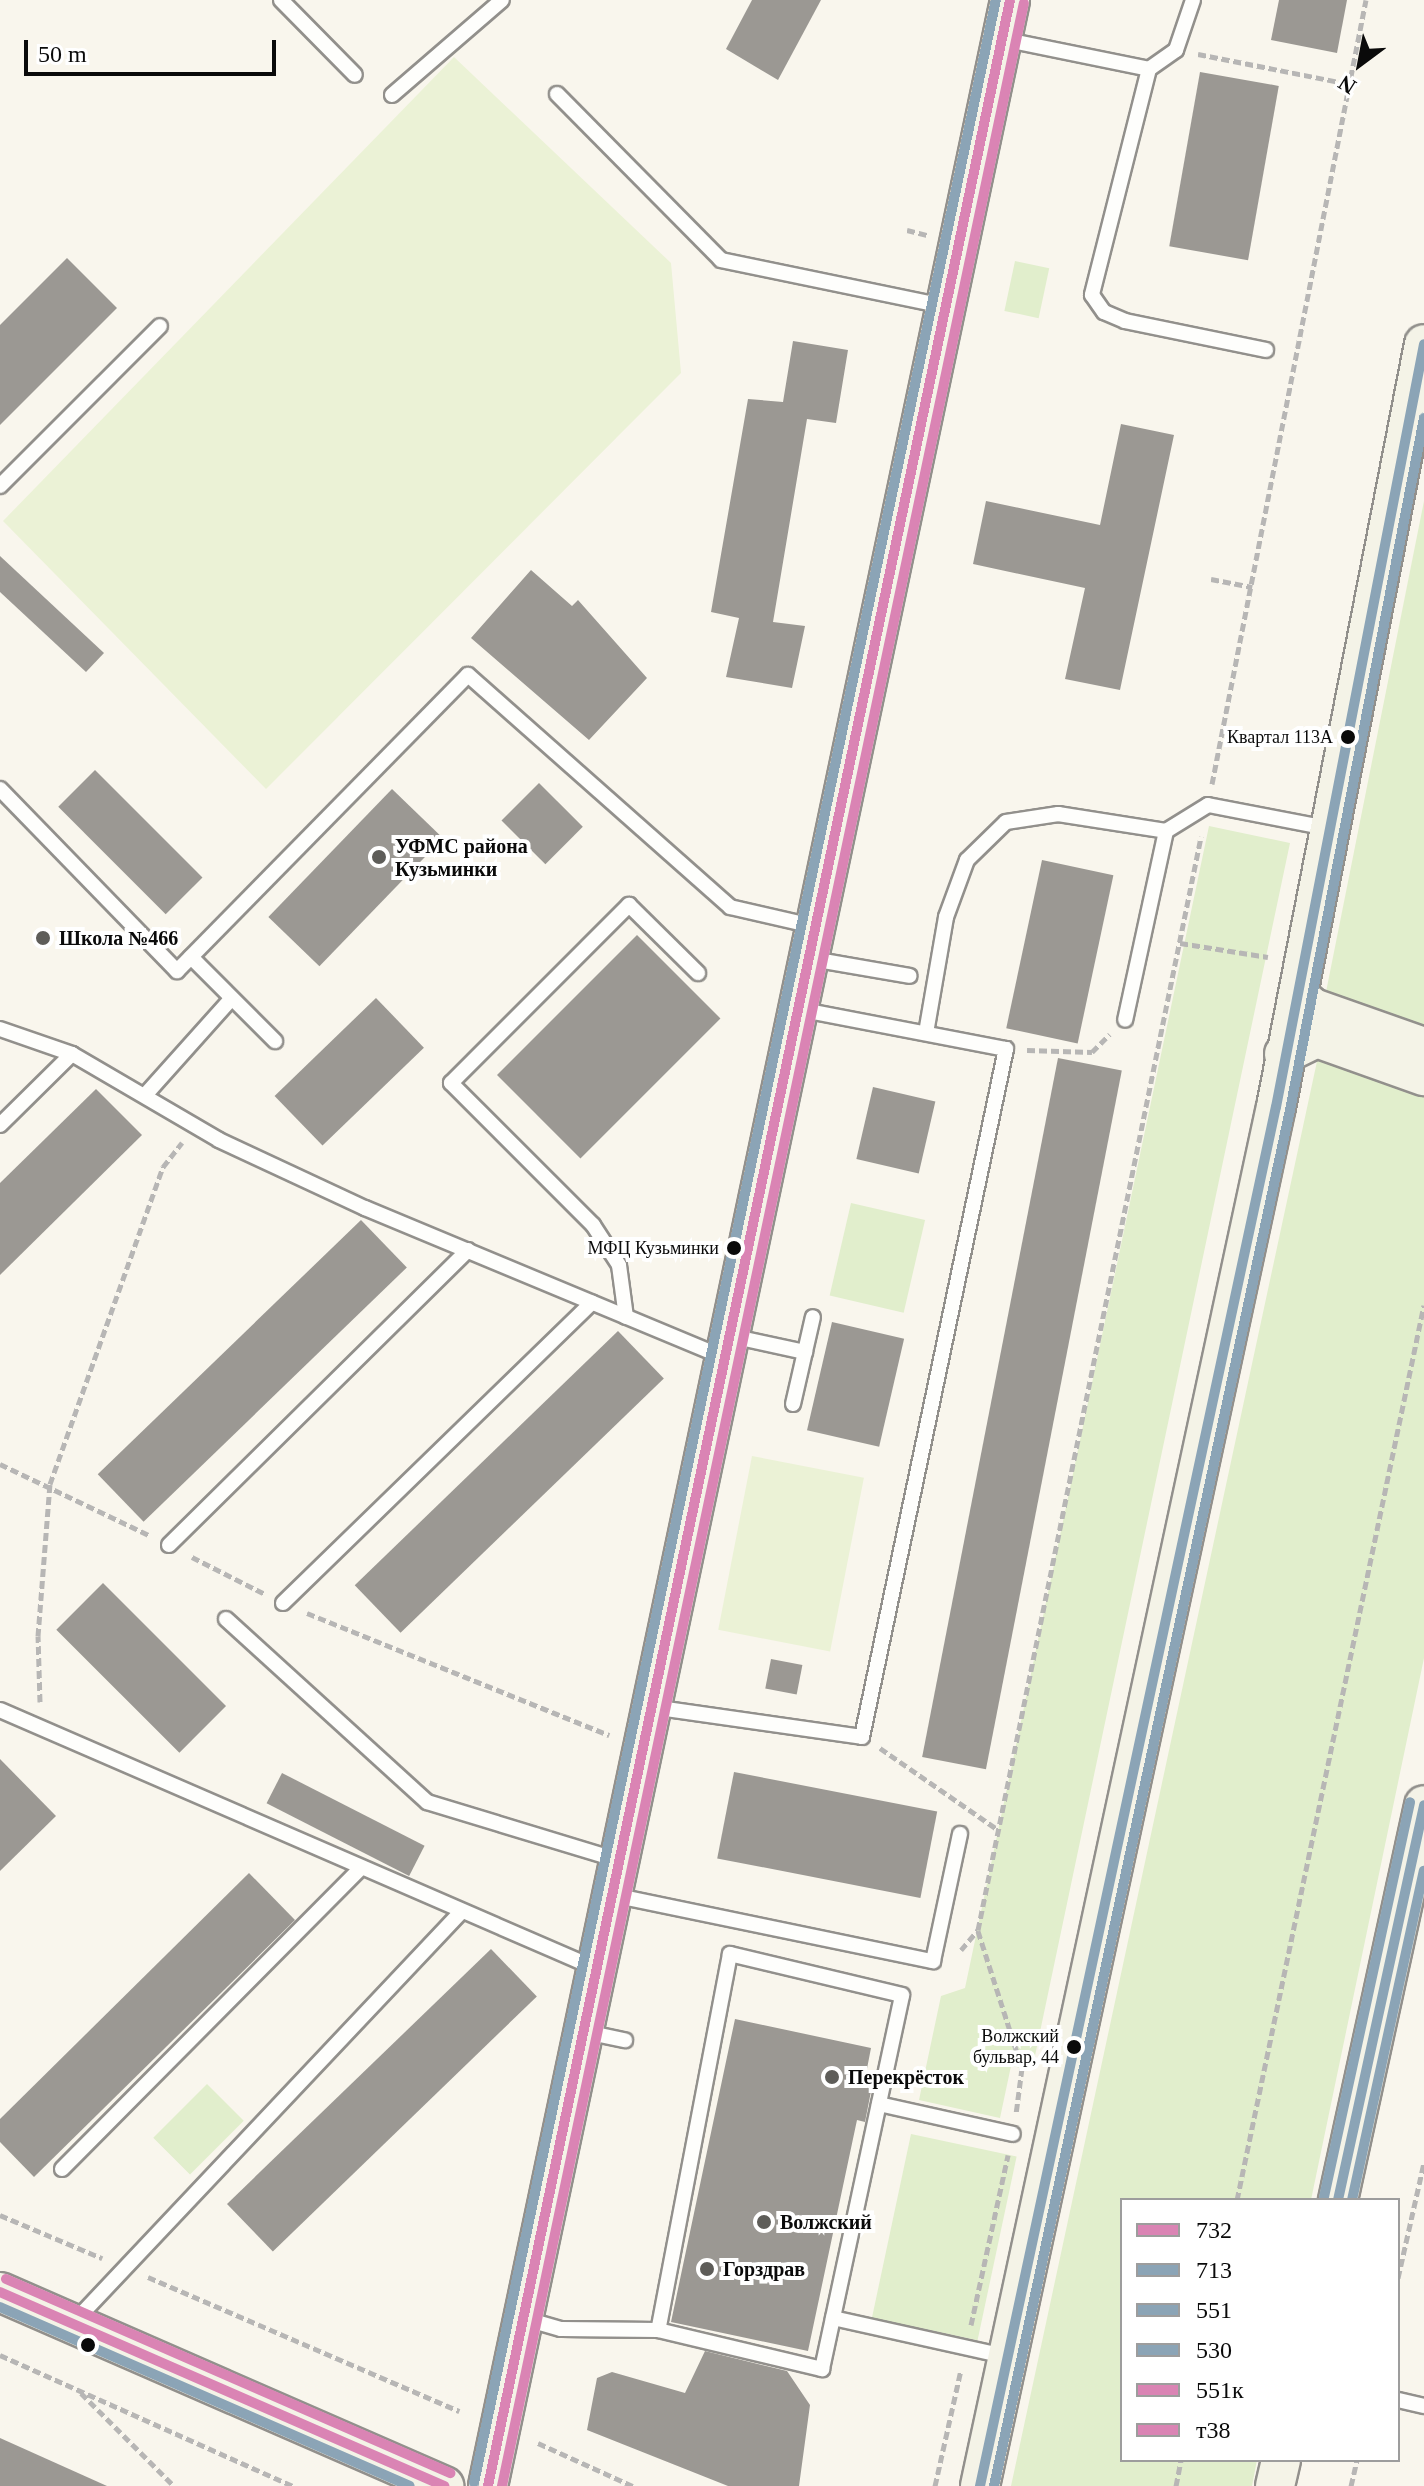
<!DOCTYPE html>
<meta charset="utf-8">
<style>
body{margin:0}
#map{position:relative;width:1424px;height:2486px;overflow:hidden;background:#f9f6ed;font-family:Georgia,serif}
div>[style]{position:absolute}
.green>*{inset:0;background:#e1eecc;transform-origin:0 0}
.pitch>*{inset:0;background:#ebf2d6;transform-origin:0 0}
.building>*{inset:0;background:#9b9893;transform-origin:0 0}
.path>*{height:5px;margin-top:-2.5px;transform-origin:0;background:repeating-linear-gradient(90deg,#b7b6b5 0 8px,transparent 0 12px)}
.roads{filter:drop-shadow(2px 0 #92908c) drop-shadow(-2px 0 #92908c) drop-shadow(0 2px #92908c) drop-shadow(0 -2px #92908c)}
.lane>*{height:14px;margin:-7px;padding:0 7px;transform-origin:7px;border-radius:7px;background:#fefefc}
.secondary>*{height:38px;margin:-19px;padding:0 19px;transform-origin:19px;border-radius:19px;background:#f4f3e7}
.bus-1>*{height:10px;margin:-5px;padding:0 5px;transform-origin:5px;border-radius:5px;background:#da84b4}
.bus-2>*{height:10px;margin:-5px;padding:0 5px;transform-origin:5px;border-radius:5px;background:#8ba4b6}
.bus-3>*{height:10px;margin:-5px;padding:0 5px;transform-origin:5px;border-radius:5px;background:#8ba4b6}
.bus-4>*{height:10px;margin:-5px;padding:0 5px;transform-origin:5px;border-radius:5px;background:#8ba4b6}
.bus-5>*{height:10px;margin:-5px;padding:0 5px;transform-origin:5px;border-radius:5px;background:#da84b4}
.bus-6>*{height:10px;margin:-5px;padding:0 5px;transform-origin:5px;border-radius:5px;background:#da84b4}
.dots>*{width:22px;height:22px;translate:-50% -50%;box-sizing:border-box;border:4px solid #fff;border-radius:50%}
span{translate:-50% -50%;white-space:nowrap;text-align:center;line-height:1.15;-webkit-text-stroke:8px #fff;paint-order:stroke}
.bus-label{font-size:18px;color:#0a0a0a}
.right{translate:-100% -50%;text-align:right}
.poi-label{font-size:20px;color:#0a0a0a;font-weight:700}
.left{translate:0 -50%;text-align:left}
.legend{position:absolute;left:1120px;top:2198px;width:280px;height:264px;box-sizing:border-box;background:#fff;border:2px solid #9d9d9d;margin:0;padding:10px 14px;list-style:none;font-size:24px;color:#0a0a0a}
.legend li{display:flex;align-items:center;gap:16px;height:40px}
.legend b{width:40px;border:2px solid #9d9d9d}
.north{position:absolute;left:1320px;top:24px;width:80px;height:80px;-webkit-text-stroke:6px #fff;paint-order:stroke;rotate:212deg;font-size:22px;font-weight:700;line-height:32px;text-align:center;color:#0a0a0a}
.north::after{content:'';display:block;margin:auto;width:28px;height:36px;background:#0a0a0a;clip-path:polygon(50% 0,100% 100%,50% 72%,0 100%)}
.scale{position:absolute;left:24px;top:40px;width:252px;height:36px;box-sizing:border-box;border:4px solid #0a0a0a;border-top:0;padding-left:10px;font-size:24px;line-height:28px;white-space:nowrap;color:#0a0a0a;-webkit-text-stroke:6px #fff;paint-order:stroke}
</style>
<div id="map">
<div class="green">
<div style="left:1015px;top:261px;width:35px;height:51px;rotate:12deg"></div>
<div style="clip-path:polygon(1424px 501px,1424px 1031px,1326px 992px)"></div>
<div style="clip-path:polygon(1209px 826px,1290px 843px,1032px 2070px,1011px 2066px,1000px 2118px,919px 2100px,941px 1996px,965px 1988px)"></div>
<div style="clip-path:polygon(1319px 1052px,1424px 1093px,1424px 1658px,1311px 2200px,1122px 2200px,1122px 2460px,1257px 2460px,1252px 2486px,1011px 2486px)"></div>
<div style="left:851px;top:1203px;width:76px;height:95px;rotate:13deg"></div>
<div style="left:207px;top:2084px;width:52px;height:76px;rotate:45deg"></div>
<div style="left:911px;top:2134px;width:108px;height:188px;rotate:12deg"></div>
</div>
<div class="pitch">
<div style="clip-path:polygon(454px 57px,671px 263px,681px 373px,266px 789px,3px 521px)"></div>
<div style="left:752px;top:1456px;width:114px;height:177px;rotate:11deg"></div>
</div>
<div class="building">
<div style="clip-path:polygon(752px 0,821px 0,778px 80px,726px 49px)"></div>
<div style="clip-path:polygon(1279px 0,1347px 0,1337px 53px,1271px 40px)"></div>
<div style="left:1200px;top:72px;width:80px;height:177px;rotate:10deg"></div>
<div style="clip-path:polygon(67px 258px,117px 308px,0 425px,0 325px)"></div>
<div style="clip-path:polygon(793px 341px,848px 350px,836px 423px,807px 419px,773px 622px,805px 626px,792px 688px,726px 677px,739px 618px,711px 612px,748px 399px,783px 402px)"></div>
<div style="clip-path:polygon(1121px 424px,1174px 435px,1120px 690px,1065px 679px,1085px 588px,973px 564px,986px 501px,1100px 525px)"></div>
<div style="clip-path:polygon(0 556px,104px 653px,86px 672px,0 592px)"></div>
<div style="clip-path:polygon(531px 570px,572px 606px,578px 600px,647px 678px,589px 740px,471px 638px)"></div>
<div style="left:95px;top:770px;width:152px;height:52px;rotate:45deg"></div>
<div style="left:539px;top:783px;width:62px;height:53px;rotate:45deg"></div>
<div style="left:392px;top:789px;width:71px;height:178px;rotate:44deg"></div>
<div style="left:1042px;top:860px;width:73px;height:172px;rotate:12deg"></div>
<div style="left:637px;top:935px;width:118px;height:198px;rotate:45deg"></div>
<div style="left:376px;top:998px;width:69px;height:141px;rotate:46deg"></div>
<div style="left:1058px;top:1058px;width:65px;height:712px;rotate:11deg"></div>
<div style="left:873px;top:1087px;width:64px;height:74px;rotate:13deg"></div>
<div style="clip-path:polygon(96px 1089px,142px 1135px,0 1275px,0 1183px)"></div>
<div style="left:361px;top:1220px;width:66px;height:366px;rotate:46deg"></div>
<div style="left:832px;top:1322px;width:74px;height:111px;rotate:13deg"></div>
<div style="left:618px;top:1331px;width:66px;height:366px;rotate:46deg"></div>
<div style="left:103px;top:1583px;width:174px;height:66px;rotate:45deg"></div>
<div style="left:771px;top:1659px;width:32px;height:30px;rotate:11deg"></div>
<div style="clip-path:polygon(0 1759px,56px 1816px,0 1871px)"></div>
<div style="left:734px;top:1772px;width:207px;height:88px;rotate:11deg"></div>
<div style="left:282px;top:1773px;width:160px;height:34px;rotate:27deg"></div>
<div style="clip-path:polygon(249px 1873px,295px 1920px,34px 2177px,0 2142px,0 2119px)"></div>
<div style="left:491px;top:1949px;width:66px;height:367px;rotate:46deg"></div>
<div style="clip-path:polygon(735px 2019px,871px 2048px,865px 2079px,873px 2081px,865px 2122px,857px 2120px,808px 2351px,671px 2322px)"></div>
<div style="clip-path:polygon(705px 2351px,787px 2371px,810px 2405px,799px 2486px,728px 2486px,587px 2430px,597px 2378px,612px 2372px,685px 2393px)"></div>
<div style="clip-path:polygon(0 2438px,107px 2486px,0 2486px)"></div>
</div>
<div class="path">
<div style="left:1198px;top:54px;width:155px;rotate:11.2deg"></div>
<div style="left:907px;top:230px;width:21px;rotate:14deg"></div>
<div style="left:1211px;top:579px;width:42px;rotate:11deg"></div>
<div style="left:1212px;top:784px;width:799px;rotate:-78.89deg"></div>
<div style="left:1180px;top:943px;width:89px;rotate:9deg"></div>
<div style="left:1027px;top:1050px;width:65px;rotate:1.8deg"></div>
<div style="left:1092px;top:1052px;width:25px;rotate:-45deg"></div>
<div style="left:0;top:1464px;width:167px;rotate:25.5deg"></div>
<div style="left:192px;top:1557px;width:82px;rotate:26.9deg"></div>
<div style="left:307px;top:1613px;width:326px;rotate:22deg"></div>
<div style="left:40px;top:1702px;width:66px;rotate:-91.7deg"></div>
<div style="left:38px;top:1636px;width:152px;rotate:-85.5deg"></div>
<div style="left:50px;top:1484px;width:337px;rotate:-70.4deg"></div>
<div style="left:163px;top:1167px;width:31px;rotate:-52deg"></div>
<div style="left:880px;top:1748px;width:142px;rotate:34.7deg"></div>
<div style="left:978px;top:1931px;width:144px;rotate:72.2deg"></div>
<div style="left:1022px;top:2068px;width:46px;rotate:97.4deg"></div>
<div style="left:961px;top:1950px;width:26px;rotate:-50deg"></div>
<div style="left:978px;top:1930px;width:1116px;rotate:-78.47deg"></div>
<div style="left:1237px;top:2200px;width:914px;rotate:-78.2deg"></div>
<div style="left:0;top:2215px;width:111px;rotate:22.9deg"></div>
<div style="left:148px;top:2277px;width:339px;rotate:23.3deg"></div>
<div style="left:1398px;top:2278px;width:118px;rotate:-77.3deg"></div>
<div style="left:971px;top:2325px;width:174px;rotate:-77.7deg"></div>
<div style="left:0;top:2355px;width:321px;rotate:24.1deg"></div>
<div style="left:81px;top:2393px;width:132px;rotate:45deg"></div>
<div style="left:538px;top:2443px;width:104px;rotate:24.4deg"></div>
<div style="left:935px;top:2486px;width:119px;rotate:-77.4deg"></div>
<div style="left:1176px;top:2486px;width:26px;rotate:-79deg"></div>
<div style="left:1351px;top:2486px;width:27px;rotate:-77deg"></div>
</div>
<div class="roads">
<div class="lane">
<div style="left:281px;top:0;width:105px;rotate:45.4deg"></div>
<div style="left:1002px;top:39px;width:150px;rotate:11.5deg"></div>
<div style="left:1149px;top:69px;width:33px;rotate:-35deg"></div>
<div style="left:1176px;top:50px;width:53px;rotate:-71.2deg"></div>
<div style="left:1149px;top:69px;width:233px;rotate:104.2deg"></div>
<div style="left:1092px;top:295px;width:21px;rotate:55deg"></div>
<div style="left:1104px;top:312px;width:23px;rotate:23deg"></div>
<div style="left:1125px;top:321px;width:144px;rotate:11.6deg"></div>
<div style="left:557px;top:94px;width:233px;rotate:45.3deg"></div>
<div style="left:721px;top:260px;width:227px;rotate:11.7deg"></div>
<div style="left:392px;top:95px;width:145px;rotate:-40.8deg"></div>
<div style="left:0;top:486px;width:226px;rotate:-45deg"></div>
<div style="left:0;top:789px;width:254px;rotate:45.8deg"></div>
<div style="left:177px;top:971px;width:415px;rotate:-45.5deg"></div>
<div style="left:468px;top:675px;width:350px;rotate:41.5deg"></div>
<div style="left:730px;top:907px;width:85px;rotate:12.9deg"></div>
<div style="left:1166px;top:831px;width:49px;rotate:-31.8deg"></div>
<div style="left:1208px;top:805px;width:122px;rotate:10.9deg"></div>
<div style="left:191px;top:957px;width:119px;rotate:45deg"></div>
<div style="left:812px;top:959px;width:99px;rotate:9.8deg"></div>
<div style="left:0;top:1029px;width:76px;rotate:19.1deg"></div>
<div style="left:72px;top:1054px;width:170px;rotate:30.3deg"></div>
<div style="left:219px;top:1140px;width:161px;rotate:25deg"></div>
<div style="left:365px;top:1208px;width:388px;rotate:22.6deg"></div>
<div style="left:926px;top:1033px;width:118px;rotate:-80.2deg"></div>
<div style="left:946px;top:917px;width:61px;rotate:-69.8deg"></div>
<div style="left:967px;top:860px;width:54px;rotate:-44.3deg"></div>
<div style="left:1006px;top:822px;width:53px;rotate:-8.7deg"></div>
<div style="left:1058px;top:814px;width:109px;rotate:8.9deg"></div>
<div style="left:1166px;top:831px;width:193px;rotate:102.2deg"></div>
<div style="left:147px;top:1093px;width:127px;rotate:-48.2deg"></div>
<div style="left:0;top:1125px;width:101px;rotate:-44.6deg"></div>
<div style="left:626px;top:1317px;width:52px;rotate:-97.7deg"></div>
<div style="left:619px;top:1265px;width:48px;rotate:-123deg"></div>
<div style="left:593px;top:1225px;width:201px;rotate:-135deg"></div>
<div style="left:451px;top:1083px;width:252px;rotate:-45deg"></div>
<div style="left:629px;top:905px;width:97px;rotate:44.6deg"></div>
<div style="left:731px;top:1336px;width:76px;rotate:12.2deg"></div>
<div style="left:793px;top:1404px;width:89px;rotate:-77.1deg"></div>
<div style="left:169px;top:1545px;width:420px;rotate:-44.6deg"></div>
<div style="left:283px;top:1603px;width:431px;rotate:-44.2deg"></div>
<div style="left:226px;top:1619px;width:272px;rotate:42.3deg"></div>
<div style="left:427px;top:1802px;width:200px;rotate:16.9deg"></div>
<div style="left:652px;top:1707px;width:212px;rotate:8.1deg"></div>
<div style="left:862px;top:1737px;width:703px;rotate:-78.18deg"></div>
<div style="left:1006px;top:1049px;width:211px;rotate:-169.1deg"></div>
<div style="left:0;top:1710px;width:651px;rotate:23.45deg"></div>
<div style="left:613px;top:1895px;width:327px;rotate:11.7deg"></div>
<div style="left:933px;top:1961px;width:130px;rotate:-78deg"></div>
<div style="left:586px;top:2032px;width:40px;rotate:12deg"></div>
<div style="left:879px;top:2104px;width:137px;rotate:12.6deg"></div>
<div style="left:62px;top:2169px;width:424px;rotate:-45.2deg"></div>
<div style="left:833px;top:2318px;width:176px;rotate:12.5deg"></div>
<div style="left:526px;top:2319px;width:36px;rotate:16deg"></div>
<div style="left:561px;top:2329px;width:97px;rotate:0.6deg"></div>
<div style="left:658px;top:2330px;width:169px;rotate:13.4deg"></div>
<div style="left:822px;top:2369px;width:382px;rotate:-77.9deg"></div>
<div style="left:902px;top:1995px;width:177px;rotate:-166.6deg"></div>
<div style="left:730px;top:1954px;width:383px;rotate:100.8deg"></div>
<div style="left:74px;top:2322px;width:564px;rotate:-46.65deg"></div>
<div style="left:1398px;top:2400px;width:27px;rotate:13deg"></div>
</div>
<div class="secondary">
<div style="left:1298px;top:995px;width:20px;rotate:41deg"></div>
<div style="left:1313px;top:1008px;width:118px;rotate:19.4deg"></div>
<div style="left:1284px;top:1054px;width:37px;rotate:-26deg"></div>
<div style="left:1317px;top:1038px;width:114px;rotate:19.6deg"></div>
<div style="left:1338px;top:2200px;width:404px;rotate:-77.7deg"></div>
<div style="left:0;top:2292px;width:485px;rotate:23.6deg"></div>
<div style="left:488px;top:2486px;width:2540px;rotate:-78.14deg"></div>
<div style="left:980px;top:2486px;width:1410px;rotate:-77.89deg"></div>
<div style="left:1276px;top:1107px;width:777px;rotate:-79.02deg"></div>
<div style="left:1275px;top:2486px;width:27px;rotate:-77deg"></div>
</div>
</div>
<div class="bus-1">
<div style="left:0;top:2292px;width:485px;rotate:23.6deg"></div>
<div style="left:488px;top:2486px;width:2540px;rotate:-78.14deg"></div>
</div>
<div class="bus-2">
<div style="left:1352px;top:2200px;width:337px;rotate:-77.7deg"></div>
<div style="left:0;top:2307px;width:447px;rotate:23.6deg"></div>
<div style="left:994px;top:2486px;width:1407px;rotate:-77.86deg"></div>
<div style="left:1290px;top:1110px;width:705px;rotate:-79.04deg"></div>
</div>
<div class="bus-3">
<div style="left:1324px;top:2197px;width:404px;rotate:-77.7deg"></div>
<div style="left:474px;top:2483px;width:2537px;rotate:-78.13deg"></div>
</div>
<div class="bus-4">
<div style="left:1338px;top:2200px;width:404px;rotate:-77.7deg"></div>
<div style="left:980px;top:2486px;width:1410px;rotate:-77.89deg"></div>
<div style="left:1276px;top:1107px;width:777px;rotate:-79.02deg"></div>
</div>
<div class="bus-5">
<div style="left:502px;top:2486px;width:2537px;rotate:-78.13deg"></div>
</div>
<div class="bus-6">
<div style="left:6px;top:2279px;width:485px;rotate:23.6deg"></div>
</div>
<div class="dots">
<div style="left:1348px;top:737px;background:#0a0a0a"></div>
<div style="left:379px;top:857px;background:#5e5d59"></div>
<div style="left:43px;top:938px;background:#5e5d59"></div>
<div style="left:734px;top:1248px;background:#0a0a0a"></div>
<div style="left:1074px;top:2047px;background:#0a0a0a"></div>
<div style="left:832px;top:2077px;background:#5e5d59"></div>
<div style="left:764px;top:2222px;background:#5e5d59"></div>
<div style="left:707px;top:2269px;background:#5e5d59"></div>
<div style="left:88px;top:2345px;background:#0a0a0a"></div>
</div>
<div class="bus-label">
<span class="right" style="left:1333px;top:737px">Квартал 113А</span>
<span class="right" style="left:719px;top:1248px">МФЦ Кузьминки</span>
<span class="right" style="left:1059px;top:2047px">Волжский<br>бульвар, 44</span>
</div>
<div class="poi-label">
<span class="left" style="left:395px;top:858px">УФМС района<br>Кузьминки</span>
<span class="left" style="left:59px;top:938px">Школа №466</span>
<span class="left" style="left:848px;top:2077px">Перекрёсток</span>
<span class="left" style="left:780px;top:2222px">Волжский</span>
<span class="left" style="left:723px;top:2269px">Горздрав</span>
</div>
<ul class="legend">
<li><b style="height:10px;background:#da84b4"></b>732</li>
<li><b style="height:10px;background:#8ba4b6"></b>713</li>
<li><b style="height:10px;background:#8ba4b6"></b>551</li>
<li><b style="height:10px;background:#8ba4b6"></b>530</li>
<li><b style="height:10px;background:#da84b4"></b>551к</li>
<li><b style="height:10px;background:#da84b4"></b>т38</li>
</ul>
<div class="north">N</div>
<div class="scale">50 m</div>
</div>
